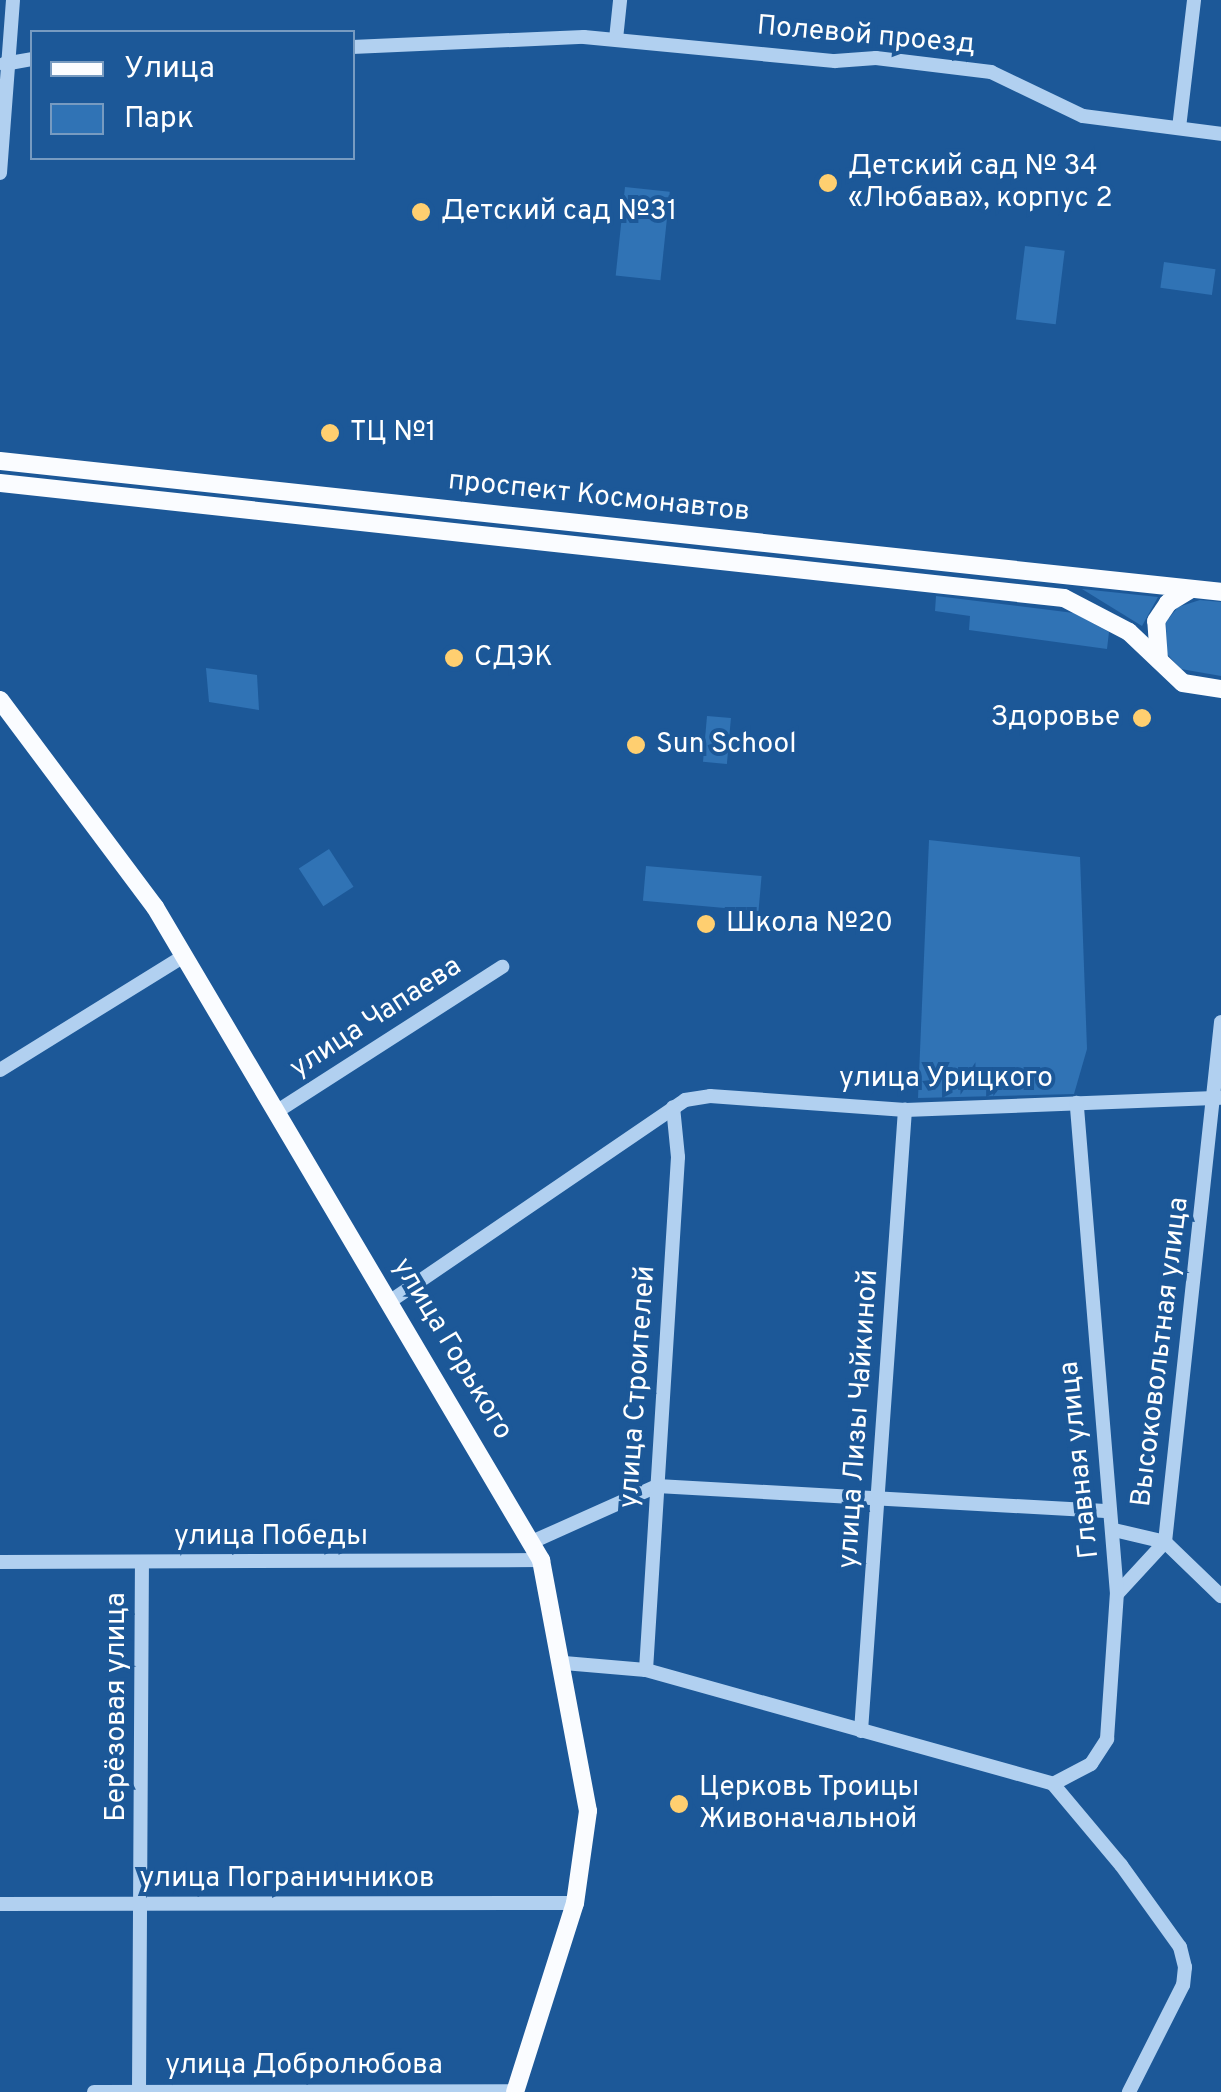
<!DOCTYPE html>
<meta charset="utf-8">
<style>
body{margin:0}
#map{position:relative;width:1221px;height:2092px;overflow:hidden;background:#1c5898;font-family:Overpass,sans-serif}
div>[style]{position:absolute}
.green>*{inset:0;background:#3073b5;transform-origin:0 0}
.minor>*{height:14px;margin:-7px;padding:0 7px;transform-origin:7px;border-radius:7px;background:#b1d0f0}
.major>*{height:18px;margin:-9px;padding:0 9px;transform-origin:9px;border-radius:9px;background:#fafcff}
.dots>*{width:28px;height:28px;translate:-50% -50%;box-sizing:border-box;border:5px solid #1c5898;border-radius:50%}
span{translate:-50% -50%;white-space:nowrap;text-align:center;line-height:1.15;-webkit-text-stroke:8px #1c5898;paint-order:stroke}
.street-label{font-size:28px;color:#fff}
.poi-label{font-size:28px;color:#fff}
.left{translate:0 -50%;text-align:left}
.right{translate:-100% -50%;text-align:right}
.legend{position:absolute;left:30px;top:30px;width:325px;height:130px;box-sizing:border-box;background:#1c5898;border:2px solid #779bc1;margin:0;padding:12px 18px;list-style:none;font-size:30px;color:#fff}
.legend li{display:flex;align-items:center;gap:20px;height:50px}
.legend b{width:50px;border:2px solid #779bc1}
</style>
<div id="map">
<div class="green">
<div style="left:625px;top:187px;width:45px;height:89px;rotate:6deg"></div>
<div style="left:1025px;top:246px;width:40px;height:74px;rotate:7deg"></div>
<div style="left:1164px;top:262px;width:52px;height:26px;rotate:8deg"></div>
<div style="clip-path:polygon(1082px 589px,1158px 597px,1142px 626px)"></div>
<div style="clip-path:polygon(936px 596px,1074px 613px,1109px 632px,1107px 649px,969px 630px,970px 616px,935px 611px)"></div>
<div style="clip-path:polygon(1200px 600px,1221px 602px,1221px 676px,1181px 669px,1167px 654px,1166px 622px,1178px 607px)"></div>
<div style="clip-path:polygon(206px 668px,257px 675px,259px 710px,209px 702px)"></div>
<div style="left:707px;top:716px;width:24px;height:46px;rotate:5deg"></div>
<div style="clip-path:polygon(929px 840px,1080px 857px,1087px 1049px,1074px 1094px,918px 1098px)"></div>
<div style="left:329px;top:849px;width:45px;height:36px;rotate:57deg"></div>
<div style="left:646px;top:866px;width:116px;height:35px;rotate:5deg"></div>
</div>
<div class="minor">
<div style="left:616px;top:39px;width:39px;rotate:-84deg"></div>
<div style="left:352px;top:47px;width:232px;rotate:-2.5deg"></div>
<div style="left:584px;top:37px;width:252px;rotate:5.5deg"></div>
<div style="left:835px;top:61px;width:41px;rotate:-4.2deg"></div>
<div style="left:876px;top:58px;width:116px;rotate:6.9deg"></div>
<div style="left:991px;top:72px;width:102px;rotate:25.6deg"></div>
<div style="left:1083px;top:116px;width:139px;rotate:7.4deg"></div>
<div style="left:4px;top:64px;width:28px;rotate:-10deg"></div>
<div style="left:1179px;top:128px;width:129px;rotate:-83.3deg"></div>
<div style="left:0;top:173px;width:173px;rotate:-85.7deg"></div>
<div style="left:0;top:1070px;width:216px;rotate:-31.8deg"></div>
<div style="left:276px;top:1112px;width:269px;rotate:-32.7deg"></div>
<div style="left:392px;top:1300px;width:355px;rotate:-34.3deg"></div>
<div style="left:685px;top:1100px;width:25px;rotate:-9deg"></div>
<div style="left:710px;top:1096px;width:196px;rotate:4.1deg"></div>
<div style="left:905px;top:1110px;width:316px;rotate:-2.2deg"></div>
<div style="left:1114px;top:1530px;width:52px;rotate:13.2deg"></div>
<div style="left:1165px;top:1542px;width:78px;rotate:44deg"></div>
<div style="left:534px;top:1541px;width:135px;rotate:-24.1deg"></div>
<div style="left:657px;top:1486px;width:449px;rotate:3.2deg"></div>
<div style="left:0;top:1562px;width:541px;rotate:-0.21deg"></div>
<div style="left:1117px;top:1594px;width:71px;rotate:-47.3deg"></div>
<div style="left:1165px;top:1542px;width:523px;rotate:-83.85deg"></div>
<div style="left:564px;top:1663px;width:82px;rotate:4.9deg"></div>
<div style="left:646px;top:1670px;width:423px;rotate:15.6deg"></div>
<div style="left:1053px;top:1784px;width:106px;rotate:50deg"></div>
<div style="left:1121px;top:1865px;width:101px;rotate:54.3deg"></div>
<div style="left:1180px;top:1947px;width:21px;rotate:76deg"></div>
<div style="left:1185px;top:1967px;width:18px;rotate:96deg"></div>
<div style="left:1183px;top:1985px;width:120px;rotate:116.8deg"></div>
<div style="left:646px;top:1670px;width:514px;rotate:-86.43deg"></div>
<div style="left:678px;top:1157px;width:50px;rotate:-95.7deg"></div>
<div style="left:861px;top:1731px;width:623px;rotate:-85.95deg"></div>
<div style="left:1053px;top:1784px;width:43px;rotate:-27.8deg"></div>
<div style="left:1091px;top:1764px;width:30px;rotate:-57deg"></div>
<div style="left:1107px;top:1739px;width:145px;rotate:-86.1deg"></div>
<div style="left:1117px;top:1594px;width:493px;rotate:-94.7deg"></div>
<div style="left:0;top:1904px;width:575px;rotate:-0.1deg"></div>
<div style="left:94px;top:2092px;width:421px;rotate:-0.1deg"></div>
<div style="left:139px;top:2092px;width:529px;rotate:-89.68deg"></div>
</div>
<div class="major">
<div style="left:0;top:461px;width:1228px;rotate:6.12deg"></div>
<div style="left:0;top:483px;width:1070px;rotate:6.17deg"></div>
<div style="left:1064px;top:598px;width:73px;rotate:27.6deg"></div>
<div style="left:1129px;top:632px;width:74px;rotate:43.4deg"></div>
<div style="left:1183px;top:683px;width:38px;rotate:9deg"></div>
<div style="left:1159px;top:660px;width:39px;rotate:-94deg"></div>
<div style="left:1156px;top:621px;width:22px;rotate:-56deg"></div>
<div style="left:1168px;top:603px;width:27px;rotate:-31deg"></div>
<div style="left:0;top:700px;width:259px;rotate:53.2deg"></div>
<div style="left:155px;top:907px;width:759px;rotate:59.41deg"></div>
<div style="left:541px;top:1560px;width:255px;rotate:79.4deg"></div>
<div style="left:588px;top:1811px;width:93px;rotate:98deg"></div>
<div style="left:575px;top:1903px;width:198px;rotate:107.6deg"></div>
</div>
<div class="dots">
<div style="left:828px;top:183px;background:#ffcf70"></div>
<div style="left:421px;top:212px;background:#ffcf70"></div>
<div style="left:330px;top:433px;background:#ffcf70"></div>
<div style="left:454px;top:658px;background:#ffcf70"></div>
<div style="left:1142px;top:718px;background:#ffcf70"></div>
<div style="left:636px;top:745px;background:#ffcf70"></div>
<div style="left:706px;top:924px;background:#ffcf70"></div>
<div style="left:679px;top:1804px;background:#ffcf70"></div>
</div>
<div class="street-label">
<span style="left:866px;top:36px;rotate:5deg">Полевой проезд</span>
<span style="left:599px;top:497px;rotate:6deg">проспект Космонавтов</span>
<span style="left:376px;top:1018px;rotate:-33deg">улица Чапаева</span>
<span style="left:946px;top:1079px">улица Урицкого</span>
<span style="left:452px;top:1349px;rotate:59deg">улица Горького</span>
<span style="left:1161px;top:1352px;rotate:-83deg">Высоковольтная улица</span>
<span style="left:638px;top:1387px;rotate:-86deg">улица Строителей</span>
<span style="left:859px;top:1419px;rotate:-86deg">улица Лизы Чайкиной</span>
<span style="left:1080px;top:1460px;rotate:-96deg">Главная улица</span>
<span style="left:271px;top:1537px">улица Победы</span>
<span style="left:117px;top:1707px;rotate:-90deg">Берёзовая улица</span>
<span style="left:287px;top:1879px">улица Пограничников</span>
<span style="left:304px;top:2066px">улица Добролюбова</span>
</div>
<div class="poi-label">
<span class="left" style="left:848px;top:183px">Детский сад № 34<br>«Любава», корпус 2</span>
<span class="left" style="left:441px;top:212px">Детский сад №31</span>
<span class="left" style="left:350px;top:433px">ТЦ №1</span>
<span class="left" style="left:474px;top:658px">СДЭК</span>
<span class="right" style="left:1120px;top:718px">Здоровье</span>
<span class="left" style="left:656px;top:745px">Sun School</span>
<span class="left" style="left:726px;top:924px">Школа №20</span>
<span class="left" style="left:699px;top:1804px">Церковь Троицы<br>Живоначальной</span>
</div>
<ul class="legend">
<li><b style="height:12px;background:#fafcff"></b>Улица</li>
<li><b style="height:28px;background:#3073b5"></b>Парк</li>
</ul>
</div>
